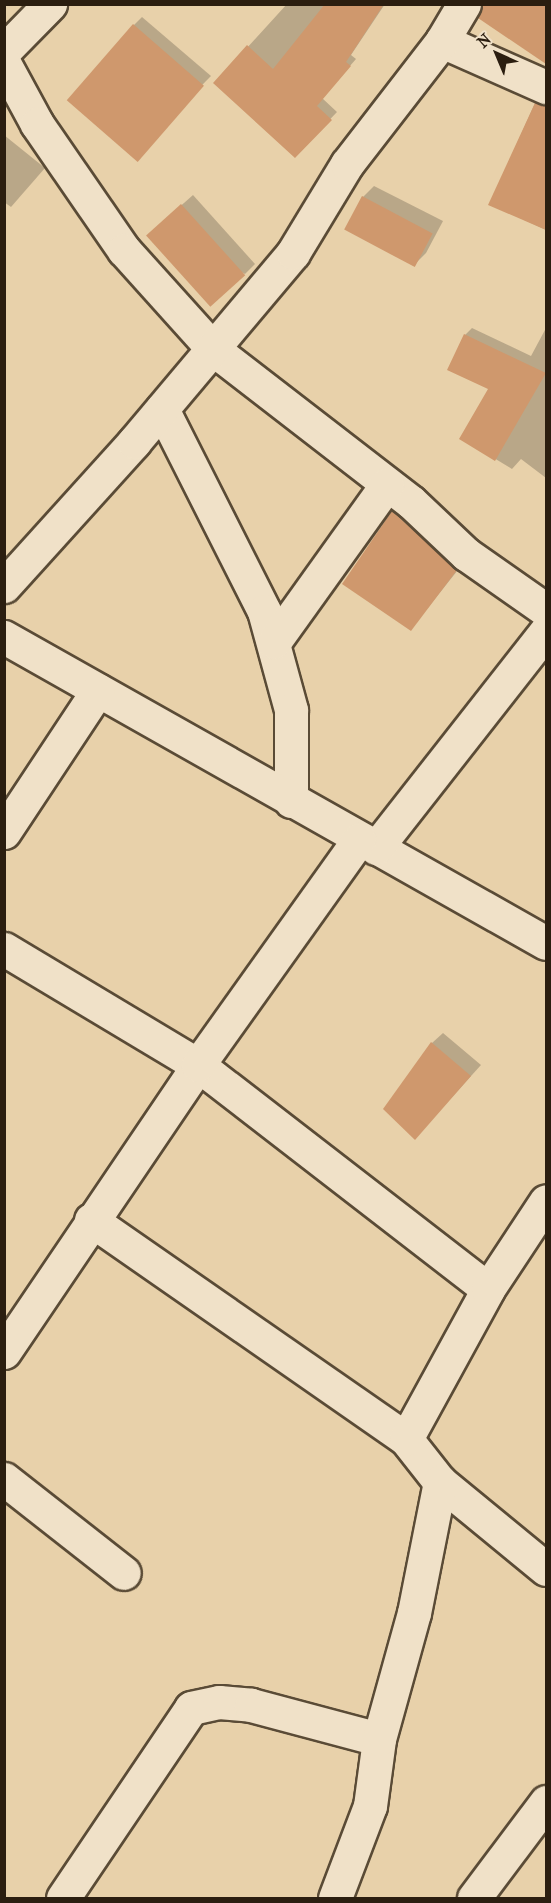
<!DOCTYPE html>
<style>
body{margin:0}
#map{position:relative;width:551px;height:1903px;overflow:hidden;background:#e8d1aa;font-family:"IM FELL French Canon",serif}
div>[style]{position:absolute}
.shadow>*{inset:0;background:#0003}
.building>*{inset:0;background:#cf986d;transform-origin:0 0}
.roads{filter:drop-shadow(2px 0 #5a4b36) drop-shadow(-2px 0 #5a4b36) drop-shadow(0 2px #5a4b36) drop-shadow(0 -2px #5a4b36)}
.minor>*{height:33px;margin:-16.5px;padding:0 16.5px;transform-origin:16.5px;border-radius:16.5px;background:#f0e1c8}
span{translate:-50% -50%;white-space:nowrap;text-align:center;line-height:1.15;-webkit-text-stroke:4.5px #f0e1c8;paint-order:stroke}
.frame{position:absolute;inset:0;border:6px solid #2b1e10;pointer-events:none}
.north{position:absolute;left:467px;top:24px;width:60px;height:60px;-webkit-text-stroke:4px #f0e1c8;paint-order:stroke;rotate:316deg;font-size:16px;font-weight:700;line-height:24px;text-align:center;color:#2b1e10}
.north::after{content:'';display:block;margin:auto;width:21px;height:27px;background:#2b1e10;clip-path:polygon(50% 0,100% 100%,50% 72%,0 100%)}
</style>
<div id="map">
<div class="shadow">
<div style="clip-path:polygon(287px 4px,385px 4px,351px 55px,356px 59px,322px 98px,337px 112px,295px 156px,215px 83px)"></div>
<div style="clip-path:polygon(486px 4px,546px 4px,546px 62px,481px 18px)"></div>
<div style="clip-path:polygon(142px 17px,211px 76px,144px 144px,134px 25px)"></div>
<div style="clip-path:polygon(542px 96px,546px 97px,546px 230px,490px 204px,535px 103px)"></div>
<div style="clip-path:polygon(4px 135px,45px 168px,11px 207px,4px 202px)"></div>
<div style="clip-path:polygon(374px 186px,443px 221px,426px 253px,415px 264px,363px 197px)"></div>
<div style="clip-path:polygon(193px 195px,255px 264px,245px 274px,158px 226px)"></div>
<div style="clip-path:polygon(472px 328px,531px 356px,546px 328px,546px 478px,521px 459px,512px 469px,461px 438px,490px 388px,465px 335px)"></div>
<div style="clip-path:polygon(402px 504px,465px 561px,411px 629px,393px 512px)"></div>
<div style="clip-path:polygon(443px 1033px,481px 1065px,425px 1127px,432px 1043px)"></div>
</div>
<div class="building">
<div style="clip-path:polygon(325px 4px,384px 4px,346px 62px,351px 66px,317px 106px,332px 120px,295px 158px,213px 83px,247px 45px,273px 69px)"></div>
<div style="clip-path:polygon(483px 4px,546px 4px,546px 64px,478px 18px)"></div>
<div style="left:133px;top:24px;width:94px;height:101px;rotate:41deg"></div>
<div style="clip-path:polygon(535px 103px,546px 105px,546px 230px,488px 205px)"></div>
<div style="left:362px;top:196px;width:80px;height:38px;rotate:28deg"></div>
<div style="left:181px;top:204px;width:96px;height:47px;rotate:48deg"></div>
<div style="clip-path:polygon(464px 334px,546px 373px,495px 461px,459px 439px,488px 389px,447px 370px)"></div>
<div style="clip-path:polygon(392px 511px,457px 570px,411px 631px,342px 584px)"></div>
<div style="clip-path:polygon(431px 1042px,471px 1076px,415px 1140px,383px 1109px)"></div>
</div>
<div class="roads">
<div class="minor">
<div style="left:442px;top:41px;width:114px;rotate:23.9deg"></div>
<div style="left:4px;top:51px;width:66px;rotate:-45.6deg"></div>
<div style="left:4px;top:63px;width:69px;rotate:61.6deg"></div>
<div style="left:37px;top:124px;width:153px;rotate:55.4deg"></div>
<div style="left:124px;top:250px;width:133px;rotate:48deg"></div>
<div style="left:213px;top:349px;width:250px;rotate:37.7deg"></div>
<div style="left:411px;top:502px;width:76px;rotate:43.4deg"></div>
<div style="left:466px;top:554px;width:98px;rotate:35deg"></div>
<div style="left:162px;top:409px;width:226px;rotate:63.2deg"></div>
<div style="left:264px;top:611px;width:103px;rotate:74.7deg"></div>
<div style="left:291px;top:710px;width:91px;rotate:90deg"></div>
<div style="left:4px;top:586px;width:194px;rotate:-47.9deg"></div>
<div style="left:134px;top:442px;width:247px;rotate:-49.9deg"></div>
<div style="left:293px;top:253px;width:104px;rotate:-58.8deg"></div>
<div style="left:347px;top:164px;width:155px;rotate:-52.3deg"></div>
<div style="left:442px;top:41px;width:43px;rotate:-59.3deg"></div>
<div style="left:4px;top:637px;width:622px;rotate:29.45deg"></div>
<div style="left:274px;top:642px;width:194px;rotate:-54.4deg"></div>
<div style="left:4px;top:832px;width:170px;rotate:-56.5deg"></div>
<div style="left:376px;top:848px;width:276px;rotate:-51.9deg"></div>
<div style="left:4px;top:949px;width:226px;rotate:30.9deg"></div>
<div style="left:198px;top:1065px;width:366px;rotate:37.7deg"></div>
<div style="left:91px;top:1220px;width:384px;rotate:34.8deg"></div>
<div style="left:406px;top:1439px;width:55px;rotate:51.7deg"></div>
<div style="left:440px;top:1482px;width:137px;rotate:39.4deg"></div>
<div style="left:4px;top:1352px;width:346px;rotate:-55.9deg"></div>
<div style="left:198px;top:1065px;width:277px;rotate:-54.5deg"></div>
<div style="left:406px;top:1439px;width:171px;rotate:-61.3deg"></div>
<div style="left:488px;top:1289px;width:105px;rotate:-56.6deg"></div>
<div style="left:4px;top:1479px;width:152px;rotate:38.1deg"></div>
<div style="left:63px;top:1898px;width:229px;rotate:-56deg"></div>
<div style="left:191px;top:1708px;width:29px;rotate:-12deg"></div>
<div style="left:219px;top:1702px;width:32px;rotate:5deg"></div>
<div style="left:251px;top:1705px;width:132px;rotate:14.9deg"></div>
<div style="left:335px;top:1898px;width:98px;rotate:-69.2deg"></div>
<div style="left:370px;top:1806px;width:68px;rotate:-82.3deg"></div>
<div style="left:379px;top:1739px;width:131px;rotate:-74.5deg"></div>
<div style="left:414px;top:1613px;width:134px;rotate:-78.8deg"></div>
<div style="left:474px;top:1898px;width:120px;rotate:-53.1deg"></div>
</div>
</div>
<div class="frame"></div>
<div class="north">N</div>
</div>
